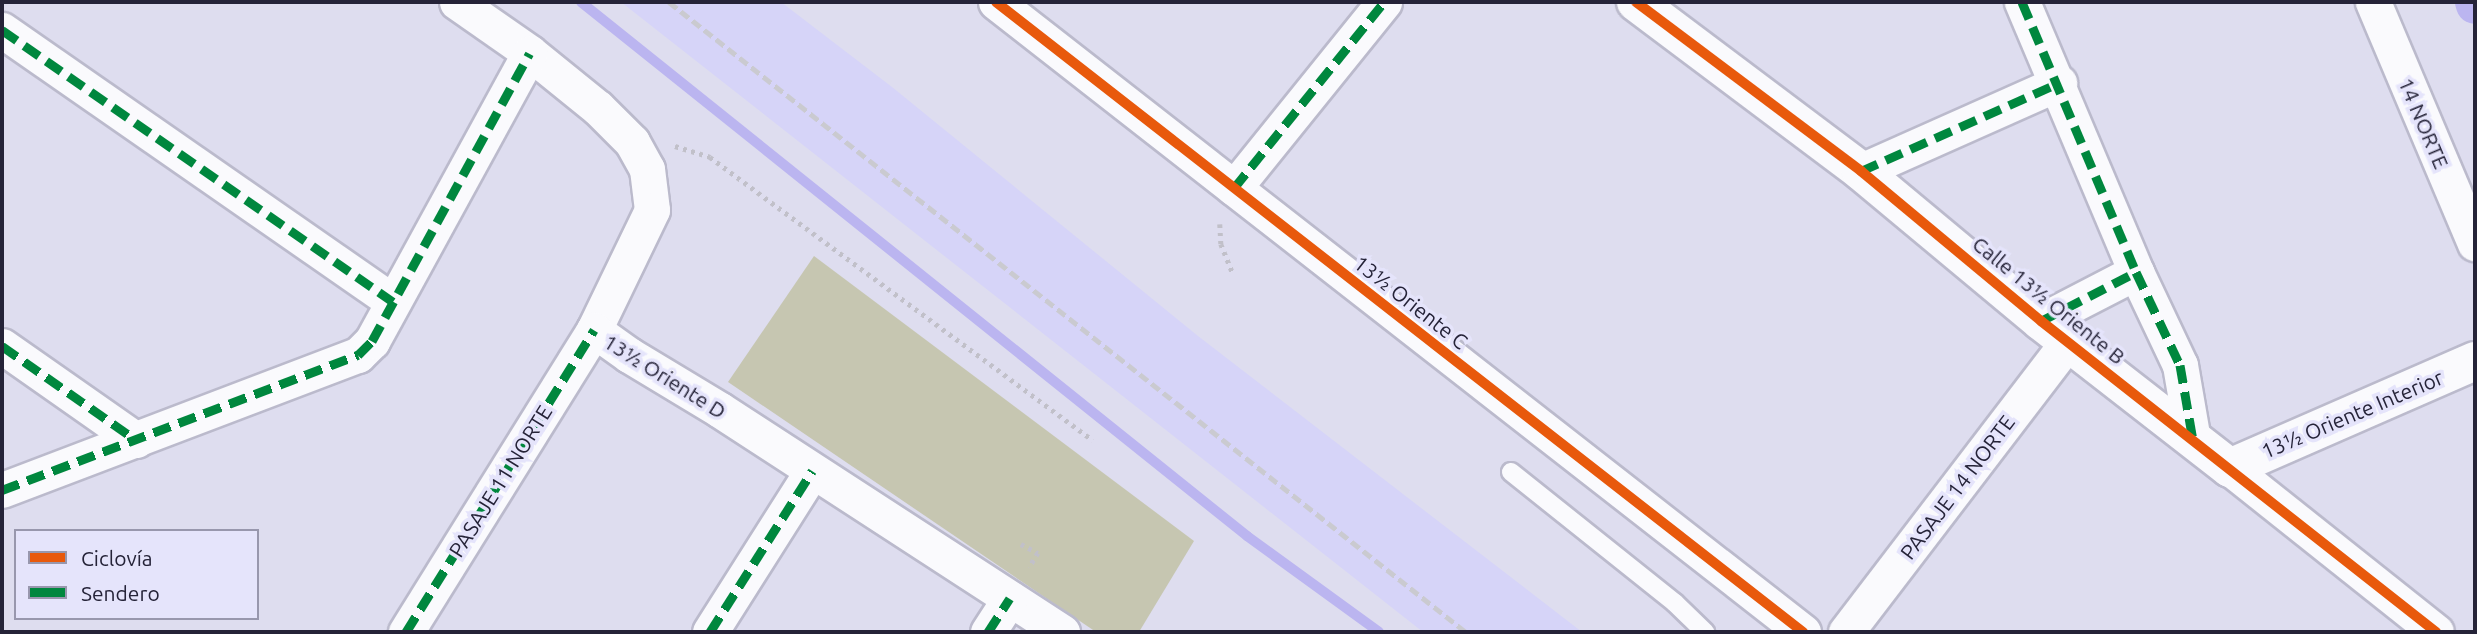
<!DOCTYPE html>
<meta charset="utf-8">
<style>
body{margin:0}
#map{position:relative;width:2477px;height:634px;overflow:hidden;background:#deddef;font-family:Ubuntu,sans-serif}
div>[style]{position:absolute}
.built>*{inset:0;background:#d6d4f8}
.green>*{inset:0;background:#c6c6b1}
.stream>*{height:10px;margin:-5px;padding:0 5px;transform-origin:5px;border-radius:5px;background:#bbb5f0}
.canal>*{height:38px;margin:-19px;padding:0 19px;transform-origin:19px;border-radius:19px;background:#bbb5f0}
.path>*{height:4.5px;margin-top:-2.25px;transform-origin:0;background:repeating-linear-gradient(90deg,#c1c0c9 0 3.5px,transparent 0 8.5px)}
.roads{filter:drop-shadow(2px 0 #bbbacc) drop-shadow(-2px 0 #bbbacc) drop-shadow(0 2px #bbbacc) drop-shadow(0 -2px #bbbacc)}
.service>*{height:18px;margin:-9px;padding:0 9px;transform-origin:9px;border-radius:9px;background:#fafafd}
.minor>*{height:35px;margin:-17.5px;padding:0 17.5px;transform-origin:17.5px;border-radius:17.5px;background:#fafafd}
.tertiary>*{height:38px;margin:-19px;padding:0 19px;transform-origin:19px;border-radius:19px;background:#fafafd}
.rail>*{height:5px;margin-top:-2.5px;transform-origin:0;background:repeating-linear-gradient(90deg,#cacad0 0 10px,transparent 0 15px)}
.quiet>*{height:9px;margin-top:-4.5px;transform-origin:0;background:repeating-linear-gradient(90deg,#00873e 0 18px,transparent 0 27px)}
.cycleway>*{height:10px;margin:-5px;padding:0 5px;transform-origin:5px;border-radius:5px;background:#e8590c}
span{translate:-50% -50%;white-space:nowrap;text-align:center;line-height:1.15;-webkit-text-stroke:7px #e5e4fb;paint-order:stroke}
.street-label{font-size:21px;color:#252338}
.frame{position:absolute;inset:0;border:4px solid #252338;pointer-events:none}
.legend{position:absolute;left:14px;top:529px;width:245px;height:91px;box-sizing:border-box;background:#e5e4fb;border:2px solid #9897ad;margin:0;padding:9px 12px;list-style:none;font-size:21px;color:#252338}
.legend li{display:flex;align-items:center;gap:14px;height:35px}
.legend b{width:35px;border:2px solid #9897ad}
</style>
<div id="map">
<div class="built">
<div style="clip-path:polygon(621px 2px,781px 2px,892px 87px,1198px 336px,1582px 632px,1423px 632px)"></div>
</div>
<div class="green">
<div style="clip-path:polygon(814px 256px,1194px 541px,1139px 632px,1096px 632px,728px 382px)"></div>
</div>
<div class="stream">
<div style="left:581px;top:2px;width:854px;rotate:38.72deg"></div>
<div style="left:1247px;top:536px;width:163px;rotate:36deg"></div>
</div>
<div class="canal">
<div style="left:2474px;top:2px;width:3px;rotate:72deg"></div>
</div>
<div class="path">
<div style="left:675px;top:146px;width:37px;rotate:17deg"></div>
<div style="left:710px;top:157px;width:476px;rotate:36.5deg"></div>
<div style="left:1220px;top:224px;width:20px;rotate:87deg"></div>
<div style="left:1221px;top:244px;width:32px;rotate:68deg"></div>
<div style="left:1021px;top:544px;width:19px;rotate:28deg"></div>
<div style="left:1038px;top:553px;width:17px;rotate:121deg"></div>
</div>
<div class="roads">
<div class="service">
<div style="left:1511px;top:472px;width:210px;rotate:38.6deg"></div>
<div style="left:1675px;top:603px;width:42px;rotate:44deg"></div>
</div>
<div class="minor">
<div style="left:457px;top:2px;width:89px;rotate:34.9deg"></div>
<div style="left:530px;top:53px;width:87px;rotate:39deg"></div>
<div style="left:598px;top:108px;width:48px;rotate:45deg"></div>
<div style="left:632px;top:142px;width:31px;rotate:61deg"></div>
<div style="left:647px;top:169px;width:41px;rotate:83deg"></div>
<div style="left:652px;top:210px;width:133px;rotate:115.8deg"></div>
<div style="left:594px;top:330px;width:43px;rotate:35.5deg"></div>
<div style="left:629px;top:355px;width:106px;rotate:31.1deg"></div>
<div style="left:720px;top:410px;width:408px;rotate:33deg"></div>
<div style="left:996px;top:2px;width:1024px;rotate:37.98deg"></div>
<div style="left:2022px;top:2px;width:293px;rotate:67.1deg"></div>
<div style="left:2136px;top:272px;width:103px;rotate:64.7deg"></div>
<div style="left:2180px;top:365px;width:76px;rotate:80.2deg"></div>
<div style="left:2373px;top:2px;width:262px;rotate:67.1deg"></div>
<div style="left:2px;top:30px;width:476px;rotate:34.8deg"></div>
<div style="left:1861px;top:171px;width:217px;rotate:-24deg"></div>
<div style="left:1234px;top:188px;width:239px;rotate:-51.1deg"></div>
<div style="left:2041px;top:321px;width:107px;rotate:-27.3deg"></div>
<div style="left:2px;top:346px;width:164px;rotate:35deg"></div>
<div style="left:2230px;top:468px;width:263px;rotate:38.5deg"></div>
<div style="left:2px;top:490px;width:381px;rotate:-20.8deg"></div>
<div style="left:358px;top:355px;width:20px;rotate:-45deg"></div>
<div style="left:372px;top:341px;width:328px;rotate:-61.3deg"></div>
<div style="left:406px;top:632px;width:356px;rotate:-58.1deg"></div>
<div style="left:710px;top:632px;width:191px;rotate:-57.6deg"></div>
<div style="left:988px;top:632px;width:40px;rotate:-57.1deg"></div>
<div style="left:1846px;top:632px;width:365px;rotate:-52.6deg"></div>
</div>
<div class="tertiary">
<div style="left:1636px;top:2px;width:281px;rotate:36.9deg"></div>
<div style="left:1861px;top:171px;width:234px;rotate:39.8deg"></div>
<div style="left:2041px;top:321px;width:239px;rotate:37.9deg"></div>
<div style="left:2230px;top:468px;width:267px;rotate:-23.6deg"></div>
</div>
</div>
<div class="rail">
<div style="left:669px;top:2px;width:1016px;rotate:38.33deg"></div>
</div>
<div class="quiet">
<div style="left:2022px;top:2px;width:293px;rotate:67.1deg"></div>
<div style="left:2136px;top:272px;width:103px;rotate:64.7deg"></div>
<div style="left:2180px;top:365px;width:76px;rotate:80.2deg"></div>
<div style="left:2px;top:30px;width:476px;rotate:34.8deg"></div>
<div style="left:1861px;top:171px;width:217px;rotate:-24deg"></div>
<div style="left:1234px;top:188px;width:239px;rotate:-51.1deg"></div>
<div style="left:2041px;top:321px;width:107px;rotate:-27.3deg"></div>
<div style="left:2px;top:346px;width:164px;rotate:35deg"></div>
<div style="left:2px;top:490px;width:381px;rotate:-20.8deg"></div>
<div style="left:358px;top:355px;width:20px;rotate:-45deg"></div>
<div style="left:372px;top:341px;width:328px;rotate:-61.3deg"></div>
<div style="left:406px;top:632px;width:356px;rotate:-58.1deg"></div>
<div style="left:710px;top:632px;width:191px;rotate:-57.6deg"></div>
<div style="left:988px;top:632px;width:40px;rotate:-57.1deg"></div>
</div>
<div class="cycleway">
<div style="left:996px;top:2px;width:1024px;rotate:37.98deg"></div>
<div style="left:1636px;top:2px;width:281px;rotate:36.9deg"></div>
<div style="left:1861px;top:171px;width:234px;rotate:39.8deg"></div>
<div style="left:2041px;top:321px;width:503px;rotate:38.21deg"></div>
</div>
<div class="street-label">
<span style="left:2424px;top:123px;rotate:67deg">14 NORTE</span>
<span style="left:2049px;top:300px;rotate:39deg">Calle 13½ Oriente B</span>
<span style="left:1411px;top:302px;rotate:38deg">13½ Oriente C</span>
<span style="left:665px;top:376px;rotate:32deg">13½ Oriente D</span>
<span style="left:2352px;top:414px;rotate:-23deg">13½ Oriente Interior</span>
<span style="left:500px;top:481px;rotate:-58deg">PASAJE 11 NORTE</span>
<span style="left:1957px;top:487px;rotate:-53deg">PASAJE 14 NORTE</span>
</div>
<div class="frame"></div>
<ul class="legend">
<li><b style="height:9px;background:#e8590c"></b>Ciclovía</li>
<li><b style="height:9px;background:#00873e"></b>Sendero</li>
</ul>
</div>
